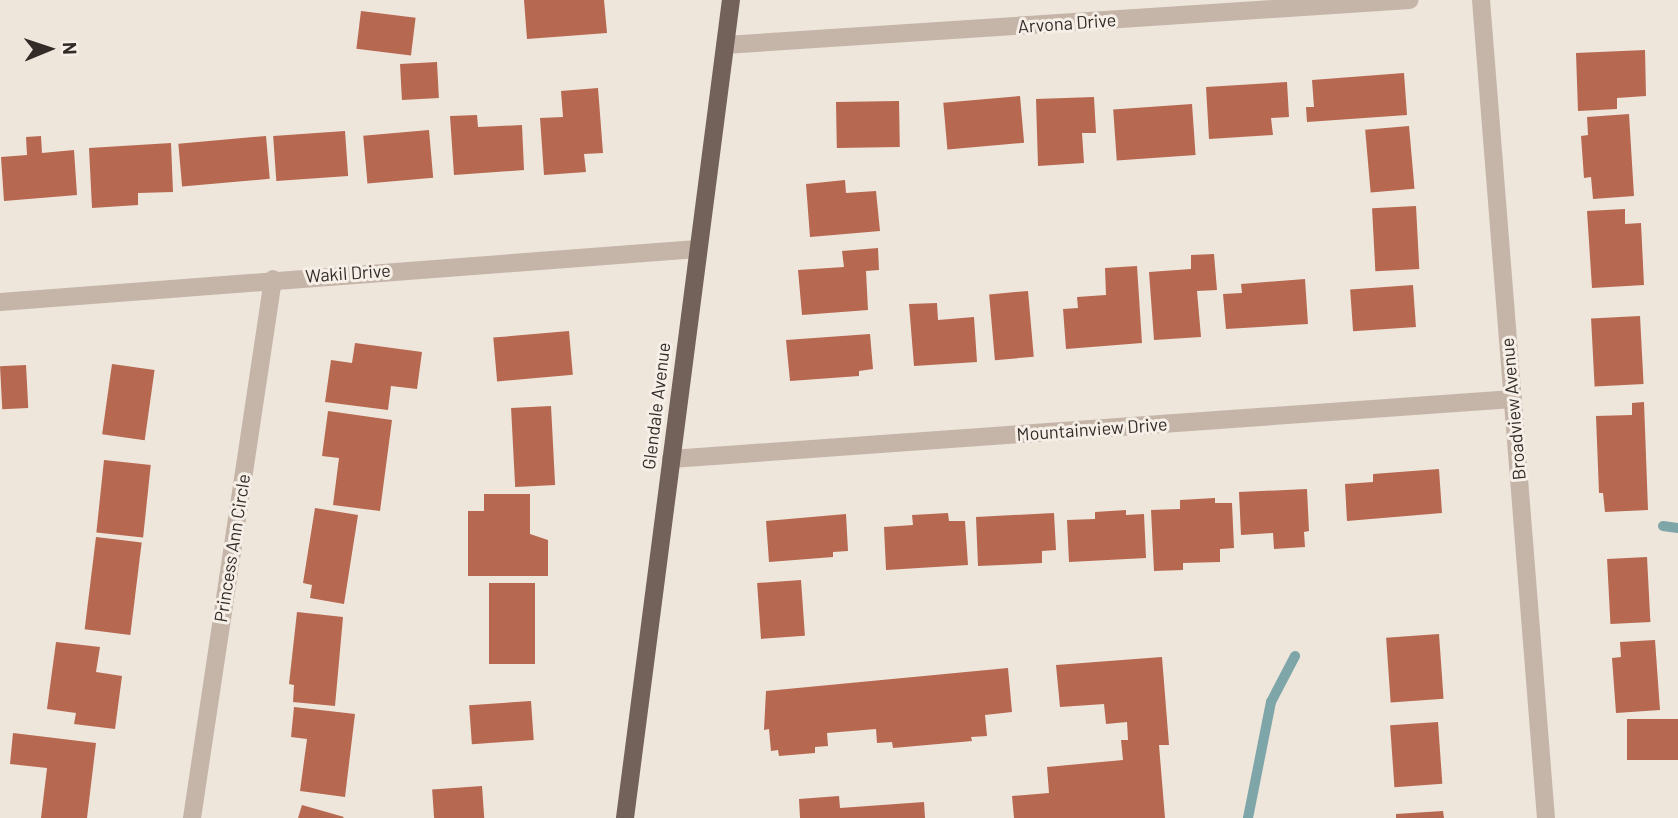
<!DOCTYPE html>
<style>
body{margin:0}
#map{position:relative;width:1678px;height:818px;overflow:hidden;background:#eee5db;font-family:Barlow,sans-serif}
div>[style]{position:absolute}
.stream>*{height:10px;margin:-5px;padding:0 5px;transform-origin:5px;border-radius:5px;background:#7ea6a8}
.building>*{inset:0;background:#b76850;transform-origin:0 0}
.minor>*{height:18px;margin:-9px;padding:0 9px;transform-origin:9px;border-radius:9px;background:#c5b5a9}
.major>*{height:18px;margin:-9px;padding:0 9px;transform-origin:9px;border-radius:9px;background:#73625a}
span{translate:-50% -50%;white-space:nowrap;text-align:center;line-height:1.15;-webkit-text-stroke:6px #f6efe7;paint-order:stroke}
.street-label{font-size:18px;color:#332b28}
.north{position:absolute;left:14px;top:14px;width:70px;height:70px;-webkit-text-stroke:5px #f6efe7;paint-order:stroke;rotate:88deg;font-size:19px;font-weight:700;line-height:28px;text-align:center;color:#332b28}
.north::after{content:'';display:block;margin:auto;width:24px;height:32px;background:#332b28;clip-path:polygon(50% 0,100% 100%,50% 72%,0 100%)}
</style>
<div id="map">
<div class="stream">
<div style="left:1663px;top:526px;width:15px;rotate:8deg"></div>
<div style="left:1248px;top:818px;width:118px;rotate:-78.8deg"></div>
<div style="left:1271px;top:702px;width:52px;rotate:-62.4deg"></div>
</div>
<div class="building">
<div style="clip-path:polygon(524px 0,604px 0,607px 33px,527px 39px)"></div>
<div style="left:361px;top:11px;width:55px;height:38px;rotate:7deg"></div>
<div style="clip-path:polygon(1645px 50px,1646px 96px,1617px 98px,1617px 109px,1578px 111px,1576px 53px)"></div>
<div style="left:437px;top:62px;width:36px;height:37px;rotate:87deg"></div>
<div style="clip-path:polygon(1404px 73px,1407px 115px,1307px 122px,1306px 107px,1314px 107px,1312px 80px)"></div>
<div style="clip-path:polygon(1287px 82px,1289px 117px,1271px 118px,1273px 135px,1209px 139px,1206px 87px)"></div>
<div style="clip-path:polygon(598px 88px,603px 153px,584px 154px,586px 172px,544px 175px,540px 118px,563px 117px,561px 91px)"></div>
<div style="left:1020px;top:96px;width:47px;height:77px;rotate:85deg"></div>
<div style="clip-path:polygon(1094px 97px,1096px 133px,1082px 133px,1084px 163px,1038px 166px,1036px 99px)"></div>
<div style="left:899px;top:101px;width:46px;height:63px;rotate:89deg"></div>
<div style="left:1192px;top:104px;width:51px;height:79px;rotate:86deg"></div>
<div style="clip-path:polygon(1629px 114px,1634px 196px,1593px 199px,1591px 177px,1584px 178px,1581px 136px,1588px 135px,1587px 117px)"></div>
<div style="clip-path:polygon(477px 115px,478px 127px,522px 125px,524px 170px,454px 175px,450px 116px)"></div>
<div style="left:1409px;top:126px;width:63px;height:44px;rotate:85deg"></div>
<div style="left:429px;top:130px;width:48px;height:66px;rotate:85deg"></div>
<div style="left:345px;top:131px;width:45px;height:72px;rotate:86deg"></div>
<div style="clip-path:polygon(41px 136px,42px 153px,74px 150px,77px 195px,4px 201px,1px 157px,27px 155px,26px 137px)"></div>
<div style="left:266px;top:136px;width:43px;height:88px;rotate:85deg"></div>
<div style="clip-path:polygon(171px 143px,173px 192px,138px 193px,138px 205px,92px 208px,89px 148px)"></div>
<div style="clip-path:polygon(845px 180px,846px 193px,876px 191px,880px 231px,810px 237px,806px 184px)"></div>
<div style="left:1416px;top:206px;width:63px;height:44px;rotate:87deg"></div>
<div style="clip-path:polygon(1625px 209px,1625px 224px,1641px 223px,1644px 285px,1592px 288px,1587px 211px)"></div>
<div style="clip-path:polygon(878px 248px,879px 270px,866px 271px,868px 310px,802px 315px,798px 270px,844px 267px,842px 251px)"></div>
<div style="clip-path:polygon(1214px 254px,1217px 290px,1197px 291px,1201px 337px,1154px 340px,1149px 272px,1191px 269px,1191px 255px)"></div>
<div style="clip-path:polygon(1137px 266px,1142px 343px,1066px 349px,1063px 309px,1078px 308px,1077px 297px,1106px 295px,1105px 268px)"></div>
<div style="clip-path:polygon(1305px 279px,1308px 324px,1226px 329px,1223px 294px,1242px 293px,1241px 284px)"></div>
<div style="left:1413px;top:285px;width:42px;height:63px;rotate:86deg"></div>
<div style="left:1028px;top:291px;width:66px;height:39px;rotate:85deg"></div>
<div style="clip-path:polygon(937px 303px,938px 320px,974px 317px,977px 362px,914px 366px,909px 304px)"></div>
<div style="left:1640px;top:316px;width:68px;height:49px;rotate:87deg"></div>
<div style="left:569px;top:331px;width:44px;height:76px;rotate:85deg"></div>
<div style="clip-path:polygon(870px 334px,873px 369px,859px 371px,859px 376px,790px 381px,786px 340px)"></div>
<div style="clip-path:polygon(355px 343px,422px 352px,417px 389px,391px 386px,388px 410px,325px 402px,331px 360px,352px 363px)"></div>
<div style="left:112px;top:364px;width:43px;height:71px;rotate:8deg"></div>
<div style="left:26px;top:365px;width:43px;height:26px;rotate:87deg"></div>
<div style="clip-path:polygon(1644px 402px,1648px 510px,1605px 512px,1603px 493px,1599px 493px,1596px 416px,1632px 415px,1632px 403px)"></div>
<div style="left:551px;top:406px;width:79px;height:40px;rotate:87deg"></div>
<div style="clip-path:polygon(328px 411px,392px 420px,380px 511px,333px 505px,339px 458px,322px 456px)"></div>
<div style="left:104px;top:460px;width:47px;height:73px;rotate:6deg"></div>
<div style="clip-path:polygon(1439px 469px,1442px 513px,1347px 521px,1345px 484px,1373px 482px,1373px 474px)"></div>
<div style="clip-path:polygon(1307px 489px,1309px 531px,1304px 532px,1305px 547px,1274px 549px,1273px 533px,1241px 535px,1239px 492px)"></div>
<div style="clip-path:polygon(484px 494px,530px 494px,530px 534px,548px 540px,548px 576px,468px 576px,468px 511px,484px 511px)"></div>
<div style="clip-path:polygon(1215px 498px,1215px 503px,1232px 503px,1234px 548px,1220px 549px,1220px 562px,1183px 563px,1183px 570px,1154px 571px,1151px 510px,1180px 509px,1180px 500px)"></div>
<div style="clip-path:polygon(315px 508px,358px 515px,344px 604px,310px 598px,312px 585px,303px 583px)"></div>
<div style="clip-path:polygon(1126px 510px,1126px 515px,1144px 514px,1146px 558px,1069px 562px,1067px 520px,1095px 519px,1095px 512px)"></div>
<div style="clip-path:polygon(948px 513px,949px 521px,965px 521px,968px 565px,886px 570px,884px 527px,913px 525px,912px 515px)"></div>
<div style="clip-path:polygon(1054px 513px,1056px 550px,1042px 551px,1042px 563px,978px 566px,976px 517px)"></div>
<div style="clip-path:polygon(846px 514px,848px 551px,833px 552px,833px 557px,769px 562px,766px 521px)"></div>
<div style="left:96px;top:537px;width:46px;height:93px;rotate:7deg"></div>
<div style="left:1647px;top:557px;width:65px;height:40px;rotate:87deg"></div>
<div style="left:801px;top:580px;width:56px;height:44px;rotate:86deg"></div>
<div style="left:489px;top:583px;width:46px;height:81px"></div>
<div style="clip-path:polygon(297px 612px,343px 617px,335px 706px,293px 702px,294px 685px,289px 684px)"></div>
<div style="left:1439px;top:634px;width:65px;height:53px;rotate:86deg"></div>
<div style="clip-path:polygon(1655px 640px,1660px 710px,1616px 713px,1612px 658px,1621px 657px,1620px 642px)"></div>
<div style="clip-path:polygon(56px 642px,100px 647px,96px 672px,122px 676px,115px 729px,74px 724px,76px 713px,47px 709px)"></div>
<div style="clip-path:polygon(1162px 657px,1169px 745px,1159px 745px,1165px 818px,1014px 818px,1012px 796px,1049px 793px,1047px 767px,1123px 760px,1121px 740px,1128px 740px,1127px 722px,1106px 724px,1104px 704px,1060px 707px,1056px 665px)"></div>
<div style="clip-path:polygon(1008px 668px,1012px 712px,985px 715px,987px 736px,971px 737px,972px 741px,893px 748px,892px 742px,877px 743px,876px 729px,827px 733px,828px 746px,815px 747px,815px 753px,779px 756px,778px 750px,771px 751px,769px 729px,764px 730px,766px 691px)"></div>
<div style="left:531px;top:701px;width:39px;height:62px;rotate:86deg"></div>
<div style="clip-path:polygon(294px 707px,355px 714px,345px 797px,300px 791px,307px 739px,291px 737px)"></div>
<div style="left:1678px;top:719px;width:41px;height:51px;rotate:90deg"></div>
<div style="left:1438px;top:722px;width:62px;height:48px;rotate:86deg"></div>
<div style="clip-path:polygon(13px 733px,96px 743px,87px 818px,41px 818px,47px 768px,10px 764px)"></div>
<div style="left:482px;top:786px;width:32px;height:50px;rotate:86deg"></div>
<div style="clip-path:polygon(839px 796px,840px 808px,924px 802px,925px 818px,800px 818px,799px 799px)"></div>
<div style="clip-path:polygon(302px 805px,344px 817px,343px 818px,298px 818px)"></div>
<div style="clip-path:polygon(1443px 811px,1444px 818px,1396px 818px,1396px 814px)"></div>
</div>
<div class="minor">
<div style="left:1481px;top:0;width:821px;rotate:85.46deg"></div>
<div style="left:725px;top:45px;width:686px;rotate:-3.76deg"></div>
<div style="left:0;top:302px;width:699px;rotate:-4.35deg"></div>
<div style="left:671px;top:459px;width:844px;rotate:-4.08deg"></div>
<div style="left:192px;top:818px;width:545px;rotate:-81.45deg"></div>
</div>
<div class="major">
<div style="left:625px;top:818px;width:825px;rotate:-82.62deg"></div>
</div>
<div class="street-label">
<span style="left:1067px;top:23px;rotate:-4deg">Arvona Drive</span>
<span style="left:348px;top:273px;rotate:-4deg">Wakil Drive</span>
<span style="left:656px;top:406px;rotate:-83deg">Glendale Avenue</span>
<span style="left:1513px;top:409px;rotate:-95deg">Broadview Avenue</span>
<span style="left:1092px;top:429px;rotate:-4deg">Mountainview Drive</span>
<span style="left:232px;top:548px;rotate:-81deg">Princess Ann Circle</span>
</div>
<div class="north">N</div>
</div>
